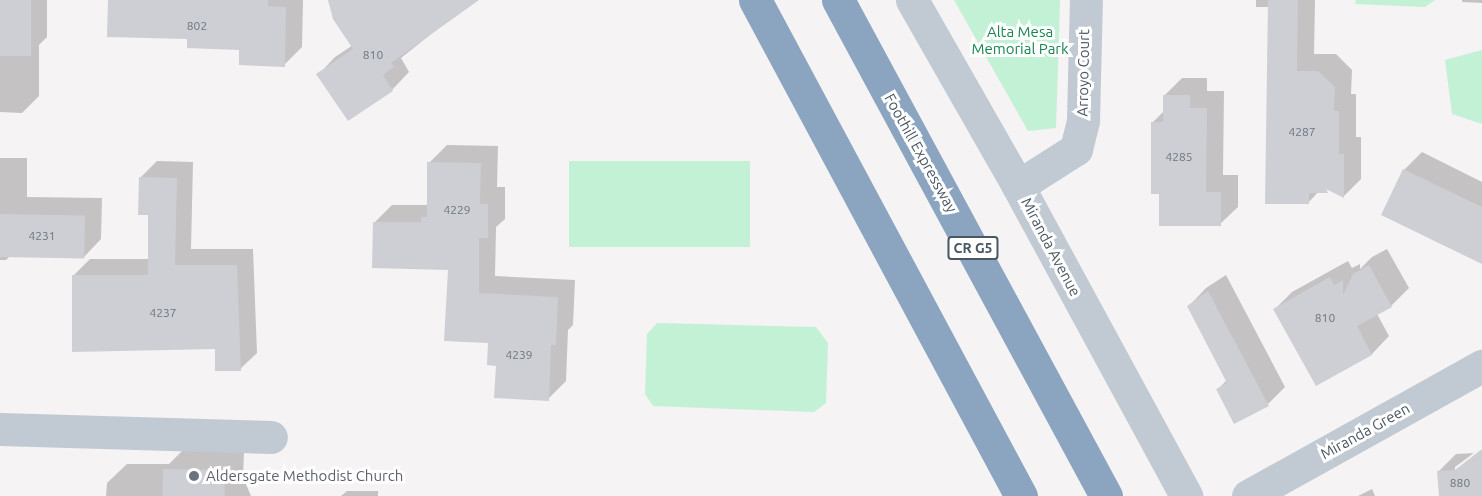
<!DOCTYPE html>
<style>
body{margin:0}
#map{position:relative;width:1482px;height:496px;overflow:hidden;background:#f5f3f3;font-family:Ubuntu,sans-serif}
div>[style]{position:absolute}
.green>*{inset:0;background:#c3f1d5;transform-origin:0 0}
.shadow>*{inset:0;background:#0003}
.building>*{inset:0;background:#cdcfd5;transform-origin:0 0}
.minor>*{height:33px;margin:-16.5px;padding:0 16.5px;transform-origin:16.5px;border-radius:16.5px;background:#c1cad2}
.highway>*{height:33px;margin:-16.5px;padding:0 16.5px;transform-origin:16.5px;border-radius:16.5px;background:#8ba5c1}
.dots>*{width:16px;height:16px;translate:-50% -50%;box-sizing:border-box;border:3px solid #fff;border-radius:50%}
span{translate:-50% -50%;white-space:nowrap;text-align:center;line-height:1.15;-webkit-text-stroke:6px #fff;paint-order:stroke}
.number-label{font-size:12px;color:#6b747e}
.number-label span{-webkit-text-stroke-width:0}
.shield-label span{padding:2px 4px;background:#fff;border:2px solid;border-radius:4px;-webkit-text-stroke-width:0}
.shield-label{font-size:14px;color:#4a5661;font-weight:700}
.park-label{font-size:15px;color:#17864f}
.street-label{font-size:15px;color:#4a5661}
.worship-label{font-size:15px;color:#5b616d}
.left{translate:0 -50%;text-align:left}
</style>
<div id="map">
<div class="green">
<div style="clip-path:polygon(954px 0,1060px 0,1056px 128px,1028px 131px)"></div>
<div style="clip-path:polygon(1356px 0,1435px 0,1425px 7px,1355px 4px)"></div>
<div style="clip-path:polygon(1482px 50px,1482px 124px,1452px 114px,1445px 60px)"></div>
<div style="left:569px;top:161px;width:181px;height:86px"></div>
<div style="clip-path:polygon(657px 323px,816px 327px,828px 343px,826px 403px,814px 412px,653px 406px,645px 394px,647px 334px)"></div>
</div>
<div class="shadow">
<div style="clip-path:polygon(0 0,47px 0,47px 37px,39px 45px,39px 96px,22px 113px,0 112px)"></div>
<div style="clip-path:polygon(109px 0,303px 0,302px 47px,284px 65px,240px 49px,189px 37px)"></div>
<div style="clip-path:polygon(329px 0,474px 0,401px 58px,409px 72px,392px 90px,318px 75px,335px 57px,353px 45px)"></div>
<div style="clip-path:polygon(1256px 0,1315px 0,1314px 54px,1336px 54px,1352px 70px,1351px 94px,1356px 94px,1356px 137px,1361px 137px,1361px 179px,1344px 196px,1330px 189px,1319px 191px,1308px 203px,1269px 7px,1256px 7px)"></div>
<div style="clip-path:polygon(1462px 0,1482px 0,1482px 3px,1462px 2px)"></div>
<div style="clip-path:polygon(1182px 78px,1207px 78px,1207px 91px,1224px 91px,1223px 175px,1238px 175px,1238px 207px,1220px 224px,1160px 192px,1152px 123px,1165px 110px,1165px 95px)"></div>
<div style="clip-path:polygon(447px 145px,498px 146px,497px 187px,505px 187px,505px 219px,496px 227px,495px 276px,575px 280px,573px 325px,568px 330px,566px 381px,548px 399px,497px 364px,489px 342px,449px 268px,375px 222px,392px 205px,428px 205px,429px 163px)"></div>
<div style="clip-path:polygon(1422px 152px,1482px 182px,1482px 263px,1404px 170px)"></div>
<div style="clip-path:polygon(0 158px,27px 158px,27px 197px,102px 198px,101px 239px,84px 257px,11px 255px,6px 260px,0 260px)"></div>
<div style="clip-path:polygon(157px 161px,193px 162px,191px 249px,253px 249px,257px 353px,240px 369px,216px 348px,73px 276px,90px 259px,149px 259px,149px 214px,140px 178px)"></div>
<div style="clip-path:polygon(1387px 249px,1409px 288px,1391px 306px,1377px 314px,1389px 336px,1372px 354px,1317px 384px,1275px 309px,1292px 292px,1348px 261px,1352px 268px,1360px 264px,1360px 269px,1372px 257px)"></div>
<div style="clip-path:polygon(1226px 275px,1285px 387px,1268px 404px,1218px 389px,1227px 380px,1189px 306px,1206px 288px)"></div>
<div style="clip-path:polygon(1482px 447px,1455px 467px,1455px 471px,1482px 451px,1482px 496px,1441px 496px,1439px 471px,1456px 454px,1474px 453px)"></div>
<div style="clip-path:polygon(184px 449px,244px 451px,243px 477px,251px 496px,106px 496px,107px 483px,127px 464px,169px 464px)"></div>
<div style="clip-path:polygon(1372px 489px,1375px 496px,1358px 496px)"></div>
<div style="clip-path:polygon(347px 491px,378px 491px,378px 496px,341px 496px)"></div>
</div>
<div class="building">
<div style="left:0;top:0;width:31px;height:56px"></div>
<div style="clip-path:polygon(108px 0,268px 0,268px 6px,286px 7px,285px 67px,239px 65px,239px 50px,187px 48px,187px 39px,107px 37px)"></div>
<div style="clip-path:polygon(328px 0,479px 0,391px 63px,394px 67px,383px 75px,393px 91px,348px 121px,316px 74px,353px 49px,333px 19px)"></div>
<div style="clip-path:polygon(1268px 0,1298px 0,1297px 71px,1318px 71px,1335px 87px,1334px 111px,1339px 111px,1339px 154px,1344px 154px,1344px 198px,1326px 189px,1328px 193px,1309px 193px,1309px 204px,1265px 204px)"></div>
<div style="clip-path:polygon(1163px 95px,1190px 95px,1190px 108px,1207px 108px,1206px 192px,1221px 192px,1221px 226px,1159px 226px,1159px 194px,1151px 194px,1151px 122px,1163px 122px)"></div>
<div style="clip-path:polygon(427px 162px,481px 163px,480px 204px,488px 204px,488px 238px,479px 238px,479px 293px,558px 297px,556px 345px,551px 345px,549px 401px,494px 398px,496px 366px,487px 365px,488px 343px,444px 341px,448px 270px,372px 268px,373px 222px,421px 222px,421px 217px,427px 217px)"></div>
<div style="clip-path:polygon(1403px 169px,1482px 207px,1482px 264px,1381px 215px)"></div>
<div style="clip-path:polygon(139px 177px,177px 178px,175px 265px,237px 265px,241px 371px,215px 371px,215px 349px,72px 352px,72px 275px,148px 275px,148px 215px,138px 215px)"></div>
<div style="left:0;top:214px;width:85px;height:43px;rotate:1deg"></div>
<div style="clip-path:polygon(1369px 265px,1392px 307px,1357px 326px,1372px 355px,1316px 386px,1273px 309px,1330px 277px,1334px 285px,1343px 280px,1343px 295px,1353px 274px)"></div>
<div style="clip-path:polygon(1208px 291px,1269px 406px,1234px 424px,1216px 389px,1227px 383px,1187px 306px)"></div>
<div style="clip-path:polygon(1482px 449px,1482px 496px,1439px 496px,1437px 471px,1455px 470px)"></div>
<div style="left:163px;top:469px;width:62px;height:27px;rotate:1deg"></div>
</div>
<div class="minor">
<div style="left:912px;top:0;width:214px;rotate:60.3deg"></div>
<div style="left:1018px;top:186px;width:353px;rotate:61.5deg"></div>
<div style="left:1018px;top:186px;width:69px;rotate:-32.5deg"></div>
<div style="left:1076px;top:149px;width:30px;rotate:-76deg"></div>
<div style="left:1083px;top:120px;width:120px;rotate:-88.6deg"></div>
<div style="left:0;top:429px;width:271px;rotate:1.7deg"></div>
<div style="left:1248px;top:496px;width:268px;rotate:-29.1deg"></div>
</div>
<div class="highway">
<div style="left:755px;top:0;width:563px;rotate:61.8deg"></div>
<div style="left:838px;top:0;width:564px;rotate:61.62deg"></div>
</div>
<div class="dots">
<div style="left:194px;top:476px;background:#6b7280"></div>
</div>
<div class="number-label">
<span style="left:197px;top:26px">802</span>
<span style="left:373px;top:55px">810</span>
<span style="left:1302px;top:132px">4287</span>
<span style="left:1179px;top:157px">4285</span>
<span style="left:457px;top:210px">4229</span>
<span style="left:42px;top:236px">4231</span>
<span style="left:163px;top:313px">4237</span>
<span style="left:1325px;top:318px">810</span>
<span style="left:519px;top:355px">4239</span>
<span style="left:1460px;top:483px">880</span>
</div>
<div class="shield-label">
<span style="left:973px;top:248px">CR G5</span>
</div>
<div class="park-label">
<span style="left:1020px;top:40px">Alta Mesa<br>Memorial Park</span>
</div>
<div class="street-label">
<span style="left:1083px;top:73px;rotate:-89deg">Arroyo Court</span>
<span style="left:921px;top:153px;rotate:61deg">Foothill Expressway</span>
<span style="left:1051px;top:247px;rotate:62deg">Miranda Avenue</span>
<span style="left:1365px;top:431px;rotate:-29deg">Miranda Green</span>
</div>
<div class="worship-label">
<span class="left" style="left:206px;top:476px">Aldersgate Methodist Church</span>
</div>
</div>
